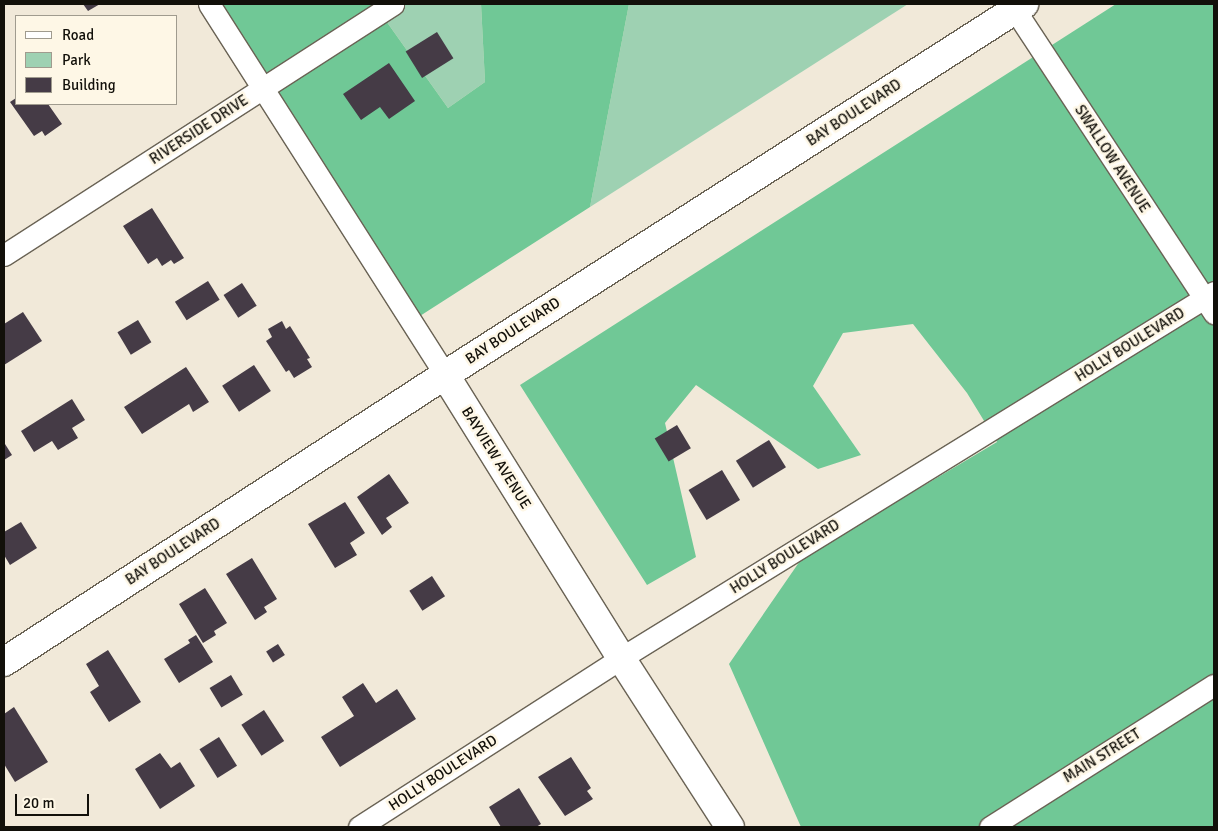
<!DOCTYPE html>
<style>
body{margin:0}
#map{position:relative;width:1218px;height:831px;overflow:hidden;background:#f1e9d9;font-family:Signika,sans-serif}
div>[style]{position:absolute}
.green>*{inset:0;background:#9ed1b2}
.forest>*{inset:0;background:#70c896}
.building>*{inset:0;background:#453b46;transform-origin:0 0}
.roads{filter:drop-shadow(1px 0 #6a6355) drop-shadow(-1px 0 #6a6355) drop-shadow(0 1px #6a6355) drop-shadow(0 -1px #6a6355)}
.street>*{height:21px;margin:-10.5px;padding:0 10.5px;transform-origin:10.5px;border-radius:10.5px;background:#fff}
.secondary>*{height:28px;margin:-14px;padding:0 14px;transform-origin:14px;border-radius:14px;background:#fff}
span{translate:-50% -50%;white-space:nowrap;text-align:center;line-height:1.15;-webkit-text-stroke:5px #fef7e6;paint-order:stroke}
.street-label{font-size:15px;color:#12100a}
.frame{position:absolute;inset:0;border:5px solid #12100a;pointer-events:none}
.legend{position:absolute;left:15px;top:15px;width:162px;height:90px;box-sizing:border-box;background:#fef7e6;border:1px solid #a09b8e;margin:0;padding:6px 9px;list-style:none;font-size:15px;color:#12100a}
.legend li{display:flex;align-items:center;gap:10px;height:25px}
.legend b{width:25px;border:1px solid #a09b8e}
.scale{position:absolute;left:15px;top:794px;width:74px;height:22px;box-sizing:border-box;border:2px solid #12100a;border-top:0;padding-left:6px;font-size:15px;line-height:18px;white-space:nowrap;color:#12100a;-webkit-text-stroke:4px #fef7e6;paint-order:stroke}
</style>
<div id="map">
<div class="green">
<div style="clip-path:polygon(374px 4px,481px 4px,485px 82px,448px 108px)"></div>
<div style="clip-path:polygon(629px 4px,908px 4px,590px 207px)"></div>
</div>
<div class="forest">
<div style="clip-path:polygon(205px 4px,374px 4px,448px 108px,485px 82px,481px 4px,629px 4px,590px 207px,409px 323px)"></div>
<div style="clip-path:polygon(1116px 4px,1214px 4px,1214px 827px,801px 827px,729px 664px,802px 558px,997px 442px,967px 393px,913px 324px,843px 333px,813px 386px,861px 455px,818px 469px,696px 385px,665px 423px,696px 557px,647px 585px,520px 385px)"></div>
</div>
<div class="building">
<div style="clip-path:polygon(83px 4px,100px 4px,88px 11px)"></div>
<div style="left:437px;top:32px;width:31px;height:37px;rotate:58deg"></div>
<div style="clip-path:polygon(389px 63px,415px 101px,389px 119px,380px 107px,361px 120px,343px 94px)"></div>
<div style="clip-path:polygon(16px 98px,16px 104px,48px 104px,62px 124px,45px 136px,42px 131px,34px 136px,10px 102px)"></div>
<div style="clip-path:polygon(152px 208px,184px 258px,174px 264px,171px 260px,162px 266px,157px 258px,148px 264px,123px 226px)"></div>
<div style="left:208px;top:281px;width:22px;height:39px;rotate:58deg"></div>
<div style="left:242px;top:283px;width:27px;height:22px;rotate:57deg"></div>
<div style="clip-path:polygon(23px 312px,42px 341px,4px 365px,4px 324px)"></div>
<div style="left:138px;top:320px;width:26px;height:24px;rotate:59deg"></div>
<div style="clip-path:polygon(282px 321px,286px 329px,290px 326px,310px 358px,307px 359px,312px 367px,294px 378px,289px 370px,286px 372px,266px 341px,272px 337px,268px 329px)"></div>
<div style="left:254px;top:365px;width:31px;height:38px;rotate:57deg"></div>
<div style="clip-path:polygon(186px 367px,209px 402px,193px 412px,189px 404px,142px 434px,124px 407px)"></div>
<div style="clip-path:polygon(72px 399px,85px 420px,72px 428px,78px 438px,58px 450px,52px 441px,34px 452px,21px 431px)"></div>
<div style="left:677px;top:425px;width:27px;height:26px;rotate:59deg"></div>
<div style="left:769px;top:440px;width:32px;height:39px;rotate:58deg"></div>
<div style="clip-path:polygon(5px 444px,12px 455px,4px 460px,4px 445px)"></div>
<div style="left:722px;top:470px;width:35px;height:39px;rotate:59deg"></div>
<div style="clip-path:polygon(389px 474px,409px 503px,386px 518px,392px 527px,382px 535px,357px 497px)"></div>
<div style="clip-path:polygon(345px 502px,365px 533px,350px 543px,357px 555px,335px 568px,308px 524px)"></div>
<div style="clip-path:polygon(21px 522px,37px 548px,10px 565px,4px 555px,4px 532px)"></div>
<div style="clip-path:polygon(252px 558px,277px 599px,264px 607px,267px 612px,255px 620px,226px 574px)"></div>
<div style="left:432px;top:576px;width:24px;height:27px;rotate:57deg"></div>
<div style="clip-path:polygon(205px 588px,227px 623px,214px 631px,216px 635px,203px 643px,179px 604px)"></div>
<div style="clip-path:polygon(196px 635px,213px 662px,179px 683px,164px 659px,190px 643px,188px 640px)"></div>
<div style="left:278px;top:644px;width:13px;height:14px;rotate:58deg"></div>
<div style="clip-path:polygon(108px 650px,141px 702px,109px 722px,90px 692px,99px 686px,86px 664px)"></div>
<div style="left:231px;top:675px;width:23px;height:25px;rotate:59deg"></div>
<div style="clip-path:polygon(363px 683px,376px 703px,397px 689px,416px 719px,340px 767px,321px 737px,354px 716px,342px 697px)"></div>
<div style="clip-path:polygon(14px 707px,48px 762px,15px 782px,4px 764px,4px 714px)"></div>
<div style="left:264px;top:710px;width:37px;height:27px;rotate:57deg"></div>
<div style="left:219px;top:737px;width:34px;height:23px;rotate:58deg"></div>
<div style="clip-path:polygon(160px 753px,171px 768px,180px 762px,195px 786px,160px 809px,135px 769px)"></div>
<div style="clip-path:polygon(571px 757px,591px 788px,587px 791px,593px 799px,565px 816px,538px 777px)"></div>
<div style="clip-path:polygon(519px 788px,541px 824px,536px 827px,501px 827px,489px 807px)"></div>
</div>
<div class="roads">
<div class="street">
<div style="left:209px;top:4px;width:440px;rotate:57.5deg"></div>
<div style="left:1011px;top:4px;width:370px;rotate:56.7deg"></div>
<div style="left:4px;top:255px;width:463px;rotate:-32.8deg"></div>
<div style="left:359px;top:827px;width:312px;rotate:-32.8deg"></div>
<div style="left:621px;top:658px;width:697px;rotate:-31.68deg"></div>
<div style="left:990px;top:827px;width:265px;rotate:-32.4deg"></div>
</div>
<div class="secondary">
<div style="left:445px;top:375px;width:333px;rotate:58.1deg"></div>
<div style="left:621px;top:658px;width:201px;rotate:57.2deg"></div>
<div style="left:4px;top:662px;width:526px;rotate:-33.06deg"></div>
<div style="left:445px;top:375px;width:688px;rotate:-32.65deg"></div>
</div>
</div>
<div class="street-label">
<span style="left:854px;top:113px;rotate:-33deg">BAY BOULEVARD</span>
<span style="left:199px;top:130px;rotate:-33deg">RIVERSIDE DRIVE</span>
<span style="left:1112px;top:159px;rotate:57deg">SWALLOW AVENUE</span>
<span style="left:513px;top:331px;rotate:-33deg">BAY BOULEVARD</span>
<span style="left:1130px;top:345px;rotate:-32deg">HOLLY BOULEVARD</span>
<span style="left:496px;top:458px;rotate:58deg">BAYVIEW AVENUE</span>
<span style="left:173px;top:552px;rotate:-33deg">BAY BOULEVARD</span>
<span style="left:785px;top:557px;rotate:-32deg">HOLLY BOULEVARD</span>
<span style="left:1102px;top:756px;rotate:-32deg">MAIN STREET</span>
<span style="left:443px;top:773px;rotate:-33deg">HOLLY BOULEVARD</span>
</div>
<div class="frame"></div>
<ul class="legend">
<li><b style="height:6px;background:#fff"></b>Road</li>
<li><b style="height:14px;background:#9ed1b2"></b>Park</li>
<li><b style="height:14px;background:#453b46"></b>Building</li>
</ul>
<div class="scale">20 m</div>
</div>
